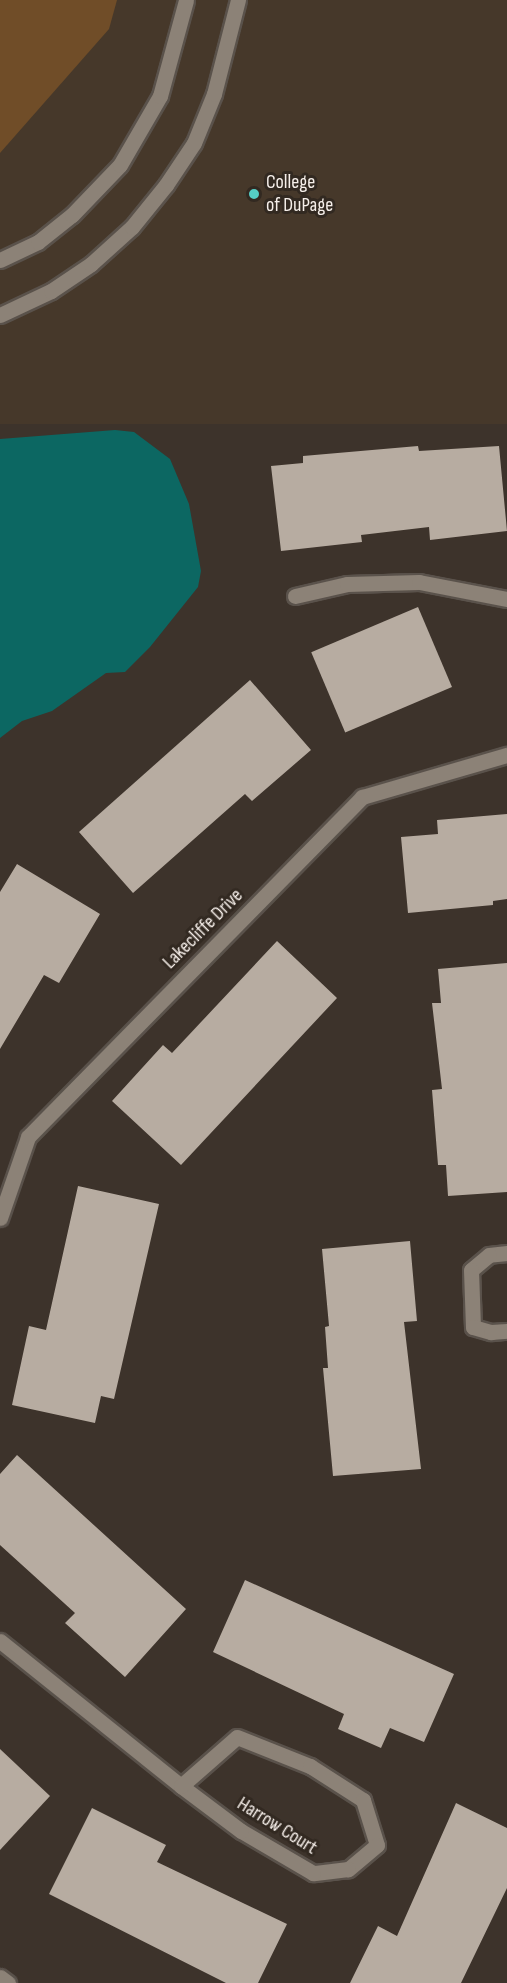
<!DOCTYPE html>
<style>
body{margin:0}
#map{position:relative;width:507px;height:1983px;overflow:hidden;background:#3d332b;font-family:"Sofia Sans Condensed",sans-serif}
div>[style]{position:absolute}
.built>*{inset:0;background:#46382a;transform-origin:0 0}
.green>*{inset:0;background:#704d28}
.water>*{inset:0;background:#0c6762}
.building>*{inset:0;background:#b7aca1;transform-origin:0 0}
.roads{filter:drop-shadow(2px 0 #5a524b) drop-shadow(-2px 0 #5a524b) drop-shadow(0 2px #5a524b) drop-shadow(0 -2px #5a524b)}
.service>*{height:15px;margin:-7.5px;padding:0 7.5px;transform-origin:7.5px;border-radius:7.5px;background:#8c8277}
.minor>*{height:15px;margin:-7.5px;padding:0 7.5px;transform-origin:7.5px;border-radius:7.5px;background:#8c8277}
.dots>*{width:16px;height:16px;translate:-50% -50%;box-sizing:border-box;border:3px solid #322921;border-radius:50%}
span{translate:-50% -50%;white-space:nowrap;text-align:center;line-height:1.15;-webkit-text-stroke:6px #322921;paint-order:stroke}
.poi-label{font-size:20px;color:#f6efea}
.left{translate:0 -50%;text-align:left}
.street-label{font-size:20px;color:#f6efea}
</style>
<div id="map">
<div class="built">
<div style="left:0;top:0;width:507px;height:424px"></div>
</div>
<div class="green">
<div style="clip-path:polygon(0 0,117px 0,109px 29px,0 153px)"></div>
</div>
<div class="water">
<div style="clip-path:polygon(115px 430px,134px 432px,170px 459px,189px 504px,201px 571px,198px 587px,150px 647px,125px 672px,106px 673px,52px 711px,22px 721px,0 738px,0 439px)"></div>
</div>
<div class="building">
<div style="clip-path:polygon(418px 446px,419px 451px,499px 446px,507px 531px,430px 540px,429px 527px,361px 535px,362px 542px,281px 551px,271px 466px,303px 463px,303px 456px)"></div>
<div style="left:418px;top:607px;width:87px;height:116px;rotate:67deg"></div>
<div style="clip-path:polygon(250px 680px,311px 750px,252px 801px,245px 794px,133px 893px,79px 832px)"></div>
<div style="clip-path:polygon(507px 814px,507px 899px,493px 901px,493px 905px,408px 913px,401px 837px,438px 834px,437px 820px)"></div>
<div style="clip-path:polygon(17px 864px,100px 914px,59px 983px,44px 975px,0 1049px,0 892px)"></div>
<div style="clip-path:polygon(277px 941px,337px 998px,181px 1165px,112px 1101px,163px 1045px,172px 1053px)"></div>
<div style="clip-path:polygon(507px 963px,507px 1192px,448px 1196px,446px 1165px,438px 1165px,432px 1090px,442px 1089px,432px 1003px,441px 1003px,438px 969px)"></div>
<div style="clip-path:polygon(78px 1186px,159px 1204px,114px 1399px,101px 1396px,95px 1423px,12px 1405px,29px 1326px,46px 1330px)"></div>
<div style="clip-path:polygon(410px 1241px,417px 1321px,404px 1322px,421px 1469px,333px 1476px,323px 1368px,328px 1368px,325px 1327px,329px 1326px,322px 1249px)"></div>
<div style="clip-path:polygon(17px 1455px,186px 1609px,125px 1677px,65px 1623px,75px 1613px,0 1545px,0 1474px)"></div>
<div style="clip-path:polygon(245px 1580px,454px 1674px,424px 1742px,390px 1728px,381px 1748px,338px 1729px,344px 1714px,213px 1652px)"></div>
<div style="clip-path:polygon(0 1749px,50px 1796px,0 1850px)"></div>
<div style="clip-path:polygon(456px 1803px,507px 1828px,507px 1888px,461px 1983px,350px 1983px,378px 1926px,397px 1936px)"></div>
<div style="clip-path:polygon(92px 1808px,166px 1845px,157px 1862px,287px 1924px,258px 1983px,226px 1983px,49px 1894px)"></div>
</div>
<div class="roads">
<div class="service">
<div style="left:0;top:260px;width:42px;rotate:-25.3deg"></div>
<div style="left:38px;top:242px;width:43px;rotate:-38.5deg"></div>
<div style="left:72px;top:215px;width:69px;rotate:-46.2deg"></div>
<div style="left:120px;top:165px;width:80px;rotate:-59.9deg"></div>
<div style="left:160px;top:96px;width:99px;rotate:-74.8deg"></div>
<div style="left:0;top:315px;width:56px;rotate:-25.2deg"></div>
<div style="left:51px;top:291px;width:48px;rotate:-34deg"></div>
<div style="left:91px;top:264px;width:55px;rotate:-42.1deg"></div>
<div style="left:132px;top:227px;width:54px;rotate:-51deg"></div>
<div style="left:166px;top:185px;width:50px;rotate:-56.3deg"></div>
<div style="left:194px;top:143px;width:53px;rotate:-67.8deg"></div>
<div style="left:214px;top:94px;width:97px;rotate:-75.7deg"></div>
<div style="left:295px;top:596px;width:53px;rotate:-13deg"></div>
<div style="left:347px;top:584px;width:72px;rotate:-1.6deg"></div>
<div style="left:419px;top:582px;width:90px;rotate:10.9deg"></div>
<div style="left:507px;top:1253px;width:18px;rotate:174deg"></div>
<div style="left:489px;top:1255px;width:23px;rotate:140deg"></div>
<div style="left:471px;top:1270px;width:57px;rotate:88deg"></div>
<div style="left:473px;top:1327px;width:19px;rotate:16deg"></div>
<div style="left:491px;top:1332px;width:16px;rotate:-4deg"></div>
</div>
<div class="minor">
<div style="left:0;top:1218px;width:86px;rotate:-70.9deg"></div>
<div style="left:28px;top:1137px;width:477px;rotate:-45.5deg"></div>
<div style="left:362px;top:797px;width:151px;rotate:-16.2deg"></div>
<div style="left:0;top:1641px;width:232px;rotate:38.7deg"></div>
<div style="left:237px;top:1737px;width:79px;rotate:21.7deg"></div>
<div style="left:310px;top:1766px;width:63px;rotate:32.7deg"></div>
<div style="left:363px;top:1800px;width:47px;rotate:72.7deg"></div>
<div style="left:377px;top:1845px;width:38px;rotate:140deg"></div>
<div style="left:348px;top:1869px;width:35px;rotate:173deg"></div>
<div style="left:313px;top:1873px;width:83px;rotate:-149.7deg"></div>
<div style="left:241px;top:1831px;width:75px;rotate:-143.1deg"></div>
<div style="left:181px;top:1786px;width:74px;rotate:-41.2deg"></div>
<div style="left:0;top:1977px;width:10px;rotate:37deg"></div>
</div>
</div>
<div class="dots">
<div style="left:254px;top:194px;background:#55cec5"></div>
</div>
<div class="poi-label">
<span class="left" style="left:266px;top:194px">College<br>of DuPage</span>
</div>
<div class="street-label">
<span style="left:203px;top:929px;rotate:-45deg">Lakecliffe Drive</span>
<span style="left:277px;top:1826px;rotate:32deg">Harrow Court</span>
</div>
</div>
